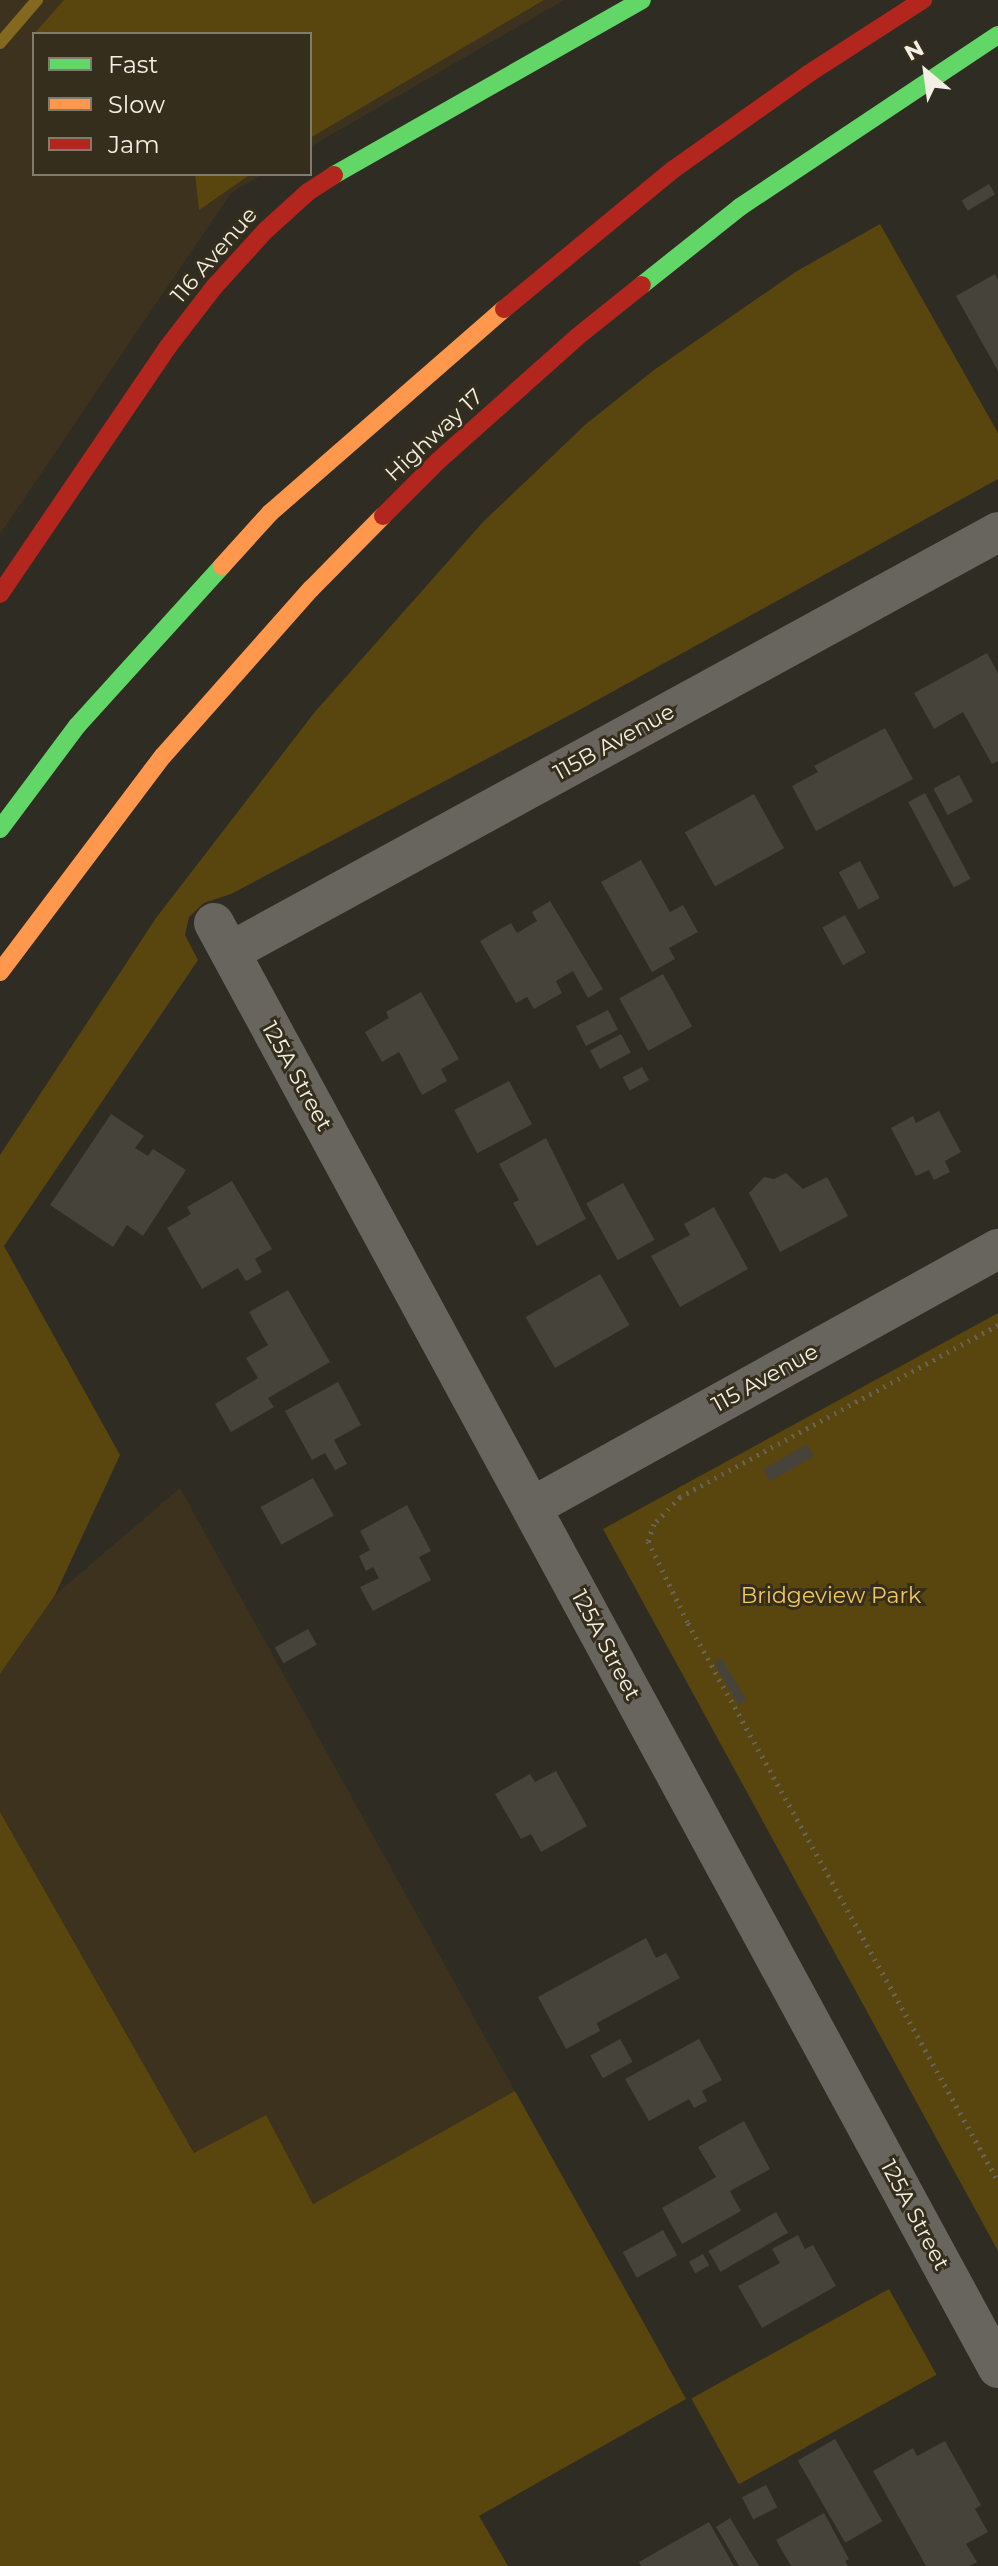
<!DOCTYPE html>
<style>
body{margin:0}
#map{position:relative;width:998px;height:2566px;overflow:hidden;background:#2f2c23;font-family:Montserrat,sans-serif}
div>[style]{position:absolute}
.built>*{inset:0;background:#3c321d}
.green>*{inset:0;background:#59460f;transform-origin:0 0}
.stream>*{height:12px;margin:-6px;padding:0 6px;transform-origin:6px;border-radius:6px;background:#846820}
.building>*{inset:0;background:#46433b;transform-origin:0 0}
.path>*{height:5px;margin-top:-2.5px;transform-origin:0;background:repeating-linear-gradient(90deg,#66635b 0 2px,transparent 0 8px)}
.street>*{height:40px;margin:-20px;padding:0 20px;transform-origin:20px;border-radius:20px;background:#68655e}
.fast>*{height:18px;margin:-9px;padding:0 9px;transform-origin:9px;border-radius:9px;background:#63d668}
.slow>*{height:18px;margin:-9px;padding:0 9px;transform-origin:9px;border-radius:9px;background:#ff974d}
.jam>*{height:18px;margin:-9px;padding:0 9px;transform-origin:9px;border-radius:9px;background:#b3261e}
span{translate:-50% -50%;white-space:nowrap;text-align:center;line-height:1.15;-webkit-text-stroke:6px #352e1d;paint-order:stroke}
.street-label{font-size:22px;color:#f3efe4}
.park-label{font-size:22px;color:#f2c761}
.legend{position:absolute;left:32px;top:32px;width:280px;height:144px;box-sizing:border-box;background:#352e1d;border:2px solid #817b6d;margin:0;padding:10px 14px;list-style:none;font-size:24px;color:#f3efe4}
.legend li{display:flex;align-items:center;gap:16px;height:40px}
.legend b{width:40px;border:2px solid #817b6d}
.north{position:absolute;left:886px;top:32px;width:80px;height:80px;-webkit-text-stroke:6px #352e1d;paint-order:stroke;rotate:331deg;font-size:22px;font-weight:700;line-height:32px;text-align:center;color:#f3efe4}
.north::after{content:'';display:block;margin:auto;width:28px;height:36px;background:#f3efe4;clip-path:polygon(50% 0,100% 100%,50% 72%,0 100%)}
</style>
<div id="map">
<div class="built">
<div style="clip-path:polygon(0 0,564px 0,310px 147px,310px 34px,34px 34px,34px 174px,263px 174px,231px 193px,0 534px)"></div>
<div style="clip-path:polygon(180px 1488px,515px 2091px,313px 2204px,194px 2153px,0 1812px,0 1674px,55px 1595px)"></div>
</div>
<div class="green">
<div style="clip-path:polygon(64px 0,544px 0,310px 138px,310px 34px,34px 34px)"></div>
<div style="clip-path:polygon(195px 174px,251px 174px,199px 210px)"></div>
<div style="clip-path:polygon(880px 224px,998px 433px,998px 479px,583px 708px,231px 894px,204px 903px,189px 917px,185px 935px,198px 960px,4px 1246px,120px 1455px,55px 1595px,0 1674px,0 1155px,156px 918px,314px 713px,483px 522px,586px 424px,654px 370px,797px 271px)"></div>
<div style="clip-path:polygon(998px 1313px,998px 2251px,603px 1529px)"></div>
<div style="clip-path:polygon(0 1812px,194px 2153px,266px 2115px,313px 2204px,515px 2091px,686px 2399px,479px 2516px,508px 2566px,0 2566px)"></div>
<div style="left:889px;top:2289px;width:98px;height:226px;rotate:61deg"></div>
</div>
<div class="stream">
<div style="left:0;top:43px;width:57px;rotate:-49.3deg"></div>
</div>
<div class="building">
<div style="left:989px;top:184px;width:12px;height:32px;rotate:59deg"></div>
<div style="clip-path:polygon(995px 274px,998px 280px,998px 371px,956px 296px)"></div>
<div style="clip-path:polygon(987px 653px,998px 673px,998px 761px,992px 764px,963px 712px,934px 729px,914px 693px)"></div>
<div style="clip-path:polygon(885px 728px,913px 779px,816px 831px,792px 786px,818px 772px,814px 766px)"></div>
<div style="left:959px;top:775px;width:30px;height:29px;rotate:62deg"></div>
<div style="left:925px;top:793px;width:97px;height:19px;rotate:62deg"></div>
<div style="left:754px;top:794px;width:62px;height:79px;rotate:61deg"></div>
<div style="clip-path:polygon(641px 860px,670px 912px,683px 905px,698px 932px,669px 948px,675px 959px,652px 972px,601px 882px)"></div>
<div style="left:860px;top:861px;width:42px;height:24px;rotate:62deg"></div>
<div style="clip-path:polygon(550px 901px,603px 989px,588px 998px,573px 971px,556px 981px,562px 993px,534px 1009px,527px 997px,516px 1003px,480px 941px,511px 923px,517px 933px,537px 921px,532px 912px)"></div>
<div style="left:845px;top:915px;width:43px;height:26px;rotate:61deg"></div>
<div style="left:663px;top:974px;width:60px;height:50px;rotate:61deg"></div>
<div style="clip-path:polygon(421px 992px,459px 1059px,441px 1069px,447px 1081px,422px 1095px,399px 1052px,382px 1062px,365px 1032px,389px 1018px,386px 1012px)"></div>
<div style="left:608px;top:1010px;width:22px;height:36px;rotate:63deg"></div>
<div style="left:621px;top:1034px;width:21px;height:35px;rotate:62deg"></div>
<div style="left:642px;top:1067px;width:15px;height:22px;rotate:62deg"></div>
<div style="left:509px;top:1081px;width:49px;height:62px;rotate:62deg"></div>
<div style="clip-path:polygon(939px 1111px,961px 1152px,945px 1161px,950px 1172px,934px 1180px,929px 1170px,916px 1176px,891px 1128px,913px 1116px,916px 1123px)"></div>
<div style="clip-path:polygon(111px 1114px,144px 1136px,135px 1148px,148px 1156px,153px 1149px,186px 1170px,143px 1236px,127px 1225px,113px 1247px,50px 1205px)"></div>
<div style="clip-path:polygon(546px 1138px,586px 1219px,537px 1246px,513px 1203px,519px 1200px,499px 1164px)"></div>
<div style="clip-path:polygon(786px 1173px,803px 1189px,827px 1177px,848px 1216px,780px 1252px,749px 1193px,764px 1177px,774px 1179px)"></div>
<div style="clip-path:polygon(232px 1181px,272px 1249px,255px 1259px,262px 1272px,246px 1281px,238px 1268px,202px 1289px,167px 1228px,191px 1214px,187px 1207px)"></div>
<div style="left:623px;top:1183px;width:65px;height:42px;rotate:61deg"></div>
<div style="clip-path:polygon(714px 1207px,748px 1269px,680px 1307px,651px 1256px,690px 1235px,684px 1224px)"></div>
<div style="left:600px;top:1274px;width:59px;height:86px;rotate:60deg"></div>
<div style="clip-path:polygon(288px 1290px,330px 1362px,268px 1398px,274px 1407px,231px 1432px,215px 1404px,258px 1378px,246px 1358px,268px 1345px,249px 1312px)"></div>
<div style="clip-path:polygon(338px 1382px,361px 1425px,334px 1440px,347px 1464px,335px 1470px,325px 1453px,312px 1460px,285px 1411px)"></div>
<div style="left:807px;top:1444px;width:14px;height:51px;rotate:60deg"></div>
<div style="left:313px;top:1478px;width:43px;height:60px;rotate:61deg"></div>
<div style="clip-path:polygon(407px 1505px,431px 1551px,419px 1557px,431px 1580px,373px 1611px,360px 1587px,379px 1578px,373px 1567px,366px 1571px,359px 1556px,370px 1550px,360px 1531px)"></div>
<div style="left:308px;top:1629px;width:18px;height:38px;rotate:61deg"></div>
<div style="left:721px;top:1658px;width:49px;height:9px;rotate:59deg"></div>
<div style="clip-path:polygon(556px 1771px,587px 1826px,541px 1852px,531px 1834px,521px 1839px,495px 1794px,530px 1774px,535px 1782px)"></div>
<div style="clip-path:polygon(646px 1938px,656px 1958px,666px 1953px,680px 1978px,597px 2023px,600px 2031px,566px 2049px,538px 1997px)"></div>
<div style="left:620px;top:2039px;width:26px;height:34px;rotate:61deg"></div>
<div style="clip-path:polygon(699px 2039px,722px 2080px,702px 2091px,707px 2101px,694px 2108px,689px 2099px,649px 2121px,625px 2079px)"></div>
<div style="clip-path:polygon(744px 2121px,770px 2169px,730px 2191px,741px 2211px,682px 2244px,662px 2208px,716px 2177px,698px 2147px)"></div>
<div style="left:776px;top:2212px;width:24px;height:78px;rotate:60deg"></div>
<div style="left:663px;top:2230px;width:29px;height:46px;rotate:61deg"></div>
<div style="clip-path:polygon(798px 2235px,805px 2249px,813px 2245px,836px 2286px,762px 2328px,738px 2286px,780px 2263px,772px 2249px)"></div>
<div style="left:703px;top:2254px;width:13px;height:16px;rotate:61deg"></div>
<div style="left:835px;top:2439px;width:95px;height:43px;rotate:60deg"></div>
<div style="clip-path:polygon(945px 2441px,981px 2505px,975px 2509px,988px 2532px,966px 2544px,977px 2562px,969px 2566px,926px 2566px,873px 2471px,913px 2448px,917px 2456px)"></div>
<div style="left:766px;top:2485px;width:25px;height:27px;rotate:63deg"></div>
<div style="clip-path:polygon(824px 2513px,849px 2559px,845px 2561px,848px 2566px,791px 2566px,776px 2540px)"></div>
<div style="clip-path:polygon(730px 2518px,759px 2566px,739px 2566px,716px 2527px)"></div>
<div style="clip-path:polygon(709px 2522px,734px 2566px,641px 2566px,639px 2562px)"></div>
</div>
<div class="path">
<div style="left:998px;top:1325px;width:362px;rotate:151.6deg"></div>
<div style="left:680px;top:1497px;width:37px;rotate:134deg"></div>
<div style="left:654px;top:1524px;width:18px;rotate:109deg"></div>
<div style="left:648px;top:1541px;width:91px;rotate:64deg"></div>
<div style="left:688px;top:1623px;width:638px;rotate:60.95deg"></div>
</div>
<div class="street">
<div style="left:214px;top:923px;width:1644px;rotate:61.52deg"></div>
<div style="left:230px;top:952px;width:875px;rotate:-28.67deg"></div>
<div style="left:532px;top:1507px;width:533px;rotate:-28.97deg"></div>
</div>
<div class="fast">
<div style="left:334px;top:175px;width:354px;rotate:-29.6deg"></div>
<div style="left:642px;top:285px;width:125px;rotate:-38.5deg"></div>
<div style="left:740px;top:207px;width:310px;rotate:-33.7deg"></div>
<div style="left:0;top:829px;width:129px;rotate:-53.2deg"></div>
<div style="left:77px;top:726px;width:216px;rotate:-47.8deg"></div>
</div>
<div class="slow">
<div style="left:222px;top:566px;width:72px;rotate:-47.8deg"></div>
<div style="left:270px;top:513px;width:310px;rotate:-41.1deg"></div>
<div style="left:0;top:972px;width:271px;rotate:-53deg"></div>
<div style="left:163px;top:756px;width:223px;rotate:-48.5deg"></div>
<div style="left:311px;top:589px;width:103px;rotate:-45.4deg"></div>
</div>
<div class="jam">
<div style="left:504px;top:309px;width:220px;rotate:-39.5deg"></div>
<div style="left:674px;top:169px;width:164px;rotate:-35.3deg"></div>
<div style="left:808px;top:74px;width:137px;rotate:-32.8deg"></div>
<div style="left:383px;top:516px;width:78px;rotate:-45deg"></div>
<div style="left:438px;top:461px;width:186px;rotate:-41.7deg"></div>
<div style="left:577px;top:337px;width:83px;rotate:-38.7deg"></div>
<div style="left:0;top:594px;width:297px;rotate:-55.8deg"></div>
<div style="left:167px;top:348px;width:78px;rotate:-52.3deg"></div>
<div style="left:215px;top:286px;width:74px;rotate:-47.7deg"></div>
<div style="left:265px;top:231px;width:58px;rotate:-42.2deg"></div>
<div style="left:308px;top:192px;width:31px;rotate:-33deg"></div>
</div>
<div class="street-label">
<span style="left:214px;top:255px;rotate:-49deg">116 Avenue</span>
<span style="left:434px;top:435px;rotate:-43deg">Highway 17</span>
<span style="left:614px;top:742px;rotate:-29deg">115B Avenue</span>
<span style="left:297px;top:1076px;rotate:61deg">125A Street</span>
<span style="left:765px;top:1378px;rotate:-29deg">115 Avenue</span>
<span style="left:606px;top:1645px;rotate:62deg">125A Street</span>
<span style="left:915px;top:2215px;rotate:62deg">125A Street</span>
</div>
<div class="park-label">
<span style="left:831px;top:1596px">Bridgeview Park</span>
</div>
<ul class="legend">
<li><b style="height:10px;background:#63d668"></b>Fast</li>
<li><b style="height:10px;background:#ff974d"></b>Slow</li>
<li><b style="height:10px;background:#b3261e"></b>Jam</li>
</ul>
<div class="north">N</div>
</div>
